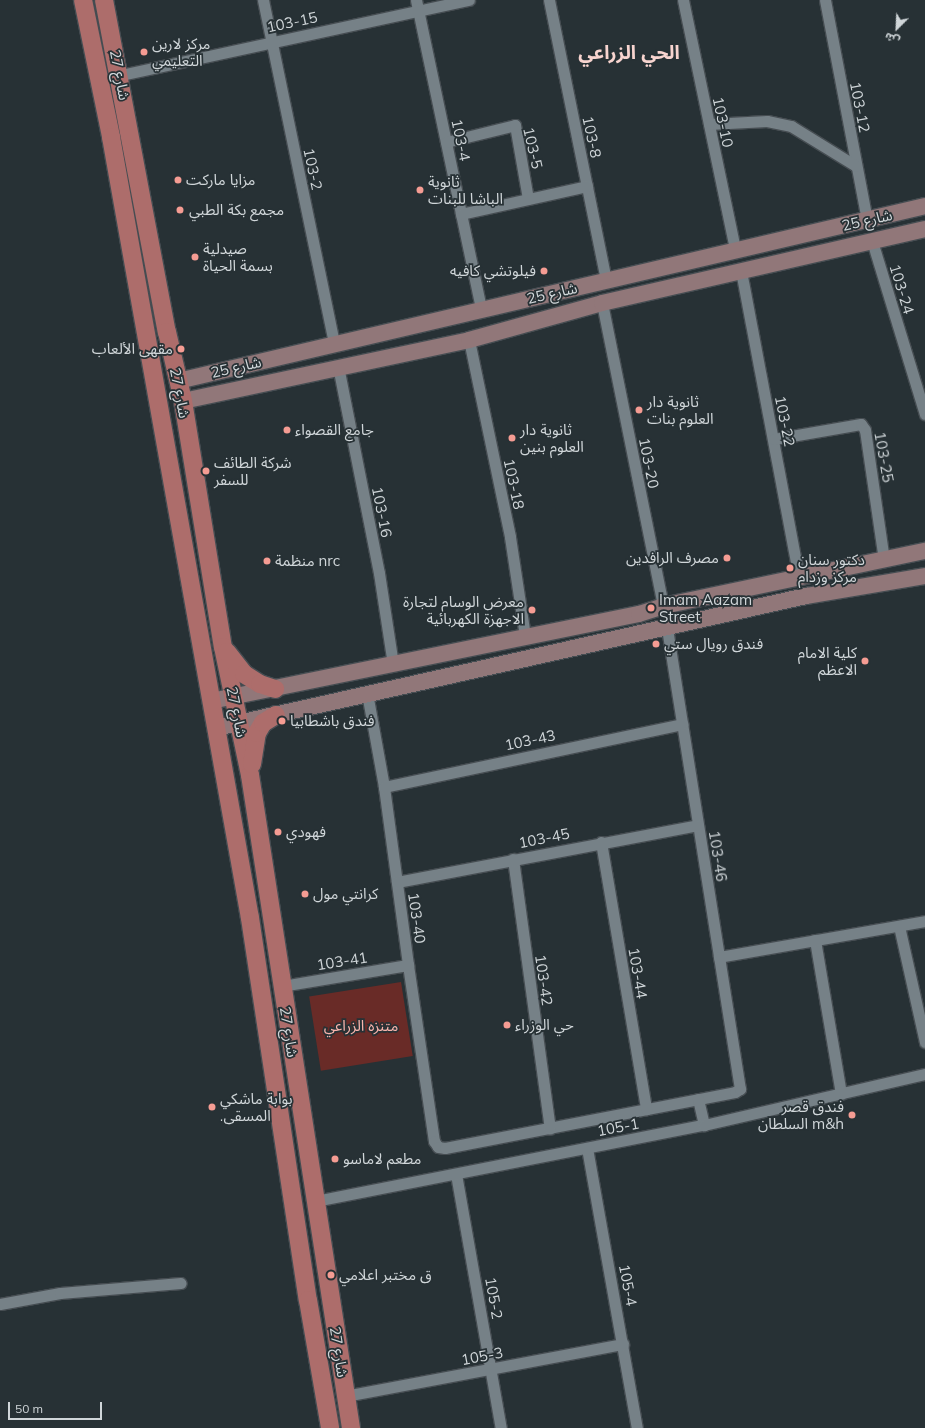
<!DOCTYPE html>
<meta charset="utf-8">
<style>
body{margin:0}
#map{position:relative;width:925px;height:1428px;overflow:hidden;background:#273135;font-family:Mulish,"Noto Sans Arabic",sans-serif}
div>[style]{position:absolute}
.green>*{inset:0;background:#692b27;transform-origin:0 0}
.roads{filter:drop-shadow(1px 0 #464d52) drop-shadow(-1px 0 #464d52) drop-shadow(0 1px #464d52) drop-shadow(0 -1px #464d52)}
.street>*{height:11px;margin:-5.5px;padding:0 5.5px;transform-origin:5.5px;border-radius:5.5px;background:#768187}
.secondary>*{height:16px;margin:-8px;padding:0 8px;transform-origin:8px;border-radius:8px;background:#917779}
.primary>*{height:18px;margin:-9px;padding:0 9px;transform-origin:9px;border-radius:9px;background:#ad6d6b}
.dots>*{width:11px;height:11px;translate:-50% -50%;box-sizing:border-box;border:2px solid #273135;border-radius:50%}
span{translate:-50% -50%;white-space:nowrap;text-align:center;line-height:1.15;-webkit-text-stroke:3.5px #273135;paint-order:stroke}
.street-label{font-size:15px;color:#d0d6d9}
.poi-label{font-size:15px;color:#d0d6d9}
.left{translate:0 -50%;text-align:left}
.right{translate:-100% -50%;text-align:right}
.park-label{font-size:15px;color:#fab5ad}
.district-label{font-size:19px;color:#f7d4cf;font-weight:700}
.north{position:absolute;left:877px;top:8px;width:40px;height:40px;-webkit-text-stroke:3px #273135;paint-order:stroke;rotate:204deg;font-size:11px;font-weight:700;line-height:16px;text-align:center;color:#d0d6d9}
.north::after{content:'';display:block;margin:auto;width:14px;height:18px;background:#d0d6d9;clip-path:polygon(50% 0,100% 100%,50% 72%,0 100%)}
.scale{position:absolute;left:8px;top:1402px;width:94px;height:18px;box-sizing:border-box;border:2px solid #d0d6d9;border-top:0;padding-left:5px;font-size:12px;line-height:14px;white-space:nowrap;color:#d0d6d9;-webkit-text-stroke:3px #273135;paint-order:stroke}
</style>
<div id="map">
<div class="green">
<div style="left:401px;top:982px;width:75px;height:93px;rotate:81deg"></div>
</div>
<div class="roads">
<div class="street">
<div style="left:263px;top:0;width:351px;rotate:78.3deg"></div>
<div style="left:416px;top:0;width:316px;rotate:78.1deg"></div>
<div style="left:549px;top:0;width:286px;rotate:78.5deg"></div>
<div style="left:683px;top:0;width:254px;rotate:78.2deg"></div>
<div style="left:825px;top:0;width:224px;rotate:79.2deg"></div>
<div style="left:121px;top:75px;width:356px;rotate:-12.2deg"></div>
<div style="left:709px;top:124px;width:58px;rotate:-3deg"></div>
<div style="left:767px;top:121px;width:25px;rotate:12deg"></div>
<div style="left:791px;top:126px;width:76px;rotate:31.6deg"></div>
<div style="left:446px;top:142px;width:71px;rotate:-13.8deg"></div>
<div style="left:515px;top:125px;width:75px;rotate:80deg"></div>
<div style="left:461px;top:214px;width:129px;rotate:-12.5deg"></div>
<div style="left:872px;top:241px;width:181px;rotate:73deg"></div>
<div style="left:741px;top:271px;width:311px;rotate:79.3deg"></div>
<div style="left:602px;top:303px;width:309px;rotate:78.6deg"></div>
<div style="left:469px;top:340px;width:201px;rotate:78.2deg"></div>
<div style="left:510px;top:537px;width:100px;rotate:81.4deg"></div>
<div style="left:338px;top:366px;width:211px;rotate:78.8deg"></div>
<div style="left:379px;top:573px;width:92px;rotate:81.3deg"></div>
<div style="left:774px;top:439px;width:88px;rotate:-9.8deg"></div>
<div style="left:861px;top:424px;width:7px;rotate:56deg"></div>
<div style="left:865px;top:430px;width:131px;rotate:81.7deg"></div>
<div style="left:367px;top:693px;width:96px;rotate:79.7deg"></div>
<div style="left:384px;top:787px;width:180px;rotate:82.3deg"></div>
<div style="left:408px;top:965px;width:178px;rotate:81.6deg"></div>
<div style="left:434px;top:1141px;width:7px;rotate:56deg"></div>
<div style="left:438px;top:1147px;width:7px;rotate:8deg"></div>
<div style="left:445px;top:1148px;width:295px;rotate:-10.9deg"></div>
<div style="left:735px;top:1092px;width:6px;rotate:-31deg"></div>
<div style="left:740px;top:1089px;width:467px;rotate:-99deg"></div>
<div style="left:384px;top:787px;width:305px;rotate:-11.9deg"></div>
<div style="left:601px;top:842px;width:271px;rotate:80.4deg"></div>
<div style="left:513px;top:859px;width:272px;rotate:82.2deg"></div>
<div style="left:397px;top:882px;width:306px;rotate:-10.7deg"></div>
<div style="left:899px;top:926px;width:119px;rotate:77.4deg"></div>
<div style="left:815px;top:940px;width:156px;rotate:80.4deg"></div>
<div style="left:719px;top:957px;width:209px;rotate:-9.9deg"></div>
<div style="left:282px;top:986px;width:128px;rotate:-9.5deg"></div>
<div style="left:698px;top:1099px;width:27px;rotate:77deg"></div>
<div style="left:587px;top:1148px;width:284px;rotate:79.9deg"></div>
<div style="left:456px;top:1174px;width:258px;rotate:80deg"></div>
<div style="left:315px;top:1201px;width:396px;rotate:-11.1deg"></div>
<div style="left:704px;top:1125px;width:227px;rotate:-13deg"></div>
<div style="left:0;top:1304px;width:61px;rotate:-10.4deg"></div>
<div style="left:60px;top:1293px;width:121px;rotate:-4.7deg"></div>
<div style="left:345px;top:1396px;width:283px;rotate:-10.6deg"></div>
</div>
<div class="secondary">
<div style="left:178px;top:381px;width:767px;rotate:-13.18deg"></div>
<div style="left:183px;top:401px;width:292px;rotate:-12deg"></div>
<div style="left:469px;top:340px;width:138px;rotate:-15.5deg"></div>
<div style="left:602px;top:303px;width:331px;rotate:-12.9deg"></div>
<div style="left:211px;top:701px;width:437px;rotate:-11.5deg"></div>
<div style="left:639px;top:614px;width:25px;rotate:-18deg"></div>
<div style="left:663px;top:606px;width:268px;rotate:-11.9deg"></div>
<div style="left:216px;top:728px;width:605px;rotate:-12.61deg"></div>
<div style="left:806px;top:596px;width:121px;rotate:-9.5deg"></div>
</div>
<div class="primary">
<div style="left:83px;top:0;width:140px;rotate:78.4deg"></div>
<div style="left:111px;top:137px;width:793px;rotate:79.91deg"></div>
<div style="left:250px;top:918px;width:386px;rotate:81.4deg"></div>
<div style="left:308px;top:1300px;width:130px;rotate:80.2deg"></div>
<div style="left:104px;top:0;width:338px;rotate:79.3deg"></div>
<div style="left:167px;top:332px;width:71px;rotate:76.9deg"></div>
<div style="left:183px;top:401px;width:249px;rotate:80.8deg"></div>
<div style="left:223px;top:647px;width:131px;rotate:78.1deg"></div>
<div style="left:250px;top:775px;width:661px;rotate:81.21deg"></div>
<div style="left:227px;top:652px;width:28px;rotate:52deg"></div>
<div style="left:244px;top:674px;width:19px;rotate:32deg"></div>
<div style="left:260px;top:684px;width:16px;rotate:18deg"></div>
<div style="left:252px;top:764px;width:31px;rotate:-81deg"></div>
<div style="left:257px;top:733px;width:12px;rotate:-59deg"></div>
<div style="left:263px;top:723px;width:15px;rotate:-32deg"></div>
</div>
</div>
<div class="dots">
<div style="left:144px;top:52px;background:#f59c93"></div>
<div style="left:178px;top:180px;background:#f59c93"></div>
<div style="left:420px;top:190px;background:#f59c93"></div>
<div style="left:180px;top:210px;background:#f59c93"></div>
<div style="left:195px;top:257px;background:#f59c93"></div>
<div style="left:544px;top:271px;background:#f59c93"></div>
<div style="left:181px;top:349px;background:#f59c93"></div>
<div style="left:639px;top:410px;background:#f59c93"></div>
<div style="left:287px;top:430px;background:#f59c93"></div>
<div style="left:512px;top:438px;background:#f59c93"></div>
<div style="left:206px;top:471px;background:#f59c93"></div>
<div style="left:727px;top:558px;background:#f59c93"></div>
<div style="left:267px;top:561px;background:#f59c93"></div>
<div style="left:790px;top:568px;background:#f59c93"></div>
<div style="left:651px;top:608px;background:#f59c93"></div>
<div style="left:532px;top:610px;background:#f59c93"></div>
<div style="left:656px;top:644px;background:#f59c93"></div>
<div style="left:865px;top:661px;background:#f59c93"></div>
<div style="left:282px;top:721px;background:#f59c93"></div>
<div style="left:278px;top:832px;background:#f59c93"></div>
<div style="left:305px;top:894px;background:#f59c93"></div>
<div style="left:507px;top:1025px;background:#f59c93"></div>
<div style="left:212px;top:1107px;background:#f59c93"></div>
<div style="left:852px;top:1115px;background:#f59c93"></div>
<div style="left:335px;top:1159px;background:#f59c93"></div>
<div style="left:331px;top:1275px;background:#f59c93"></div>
</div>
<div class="street-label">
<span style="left:292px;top:22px;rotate:-12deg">103-15</span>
<span style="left:120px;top:75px;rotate:79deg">شارع 27</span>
<span style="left:860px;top:107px;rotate:79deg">103-12</span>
<span style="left:723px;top:122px;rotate:78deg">103-10</span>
<span style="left:592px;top:137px;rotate:78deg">103-8</span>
<span style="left:461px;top:140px;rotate:78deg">103-4</span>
<span style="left:533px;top:148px;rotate:77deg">103-5</span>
<span style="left:313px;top:169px;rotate:78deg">103-2</span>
<span style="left:867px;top:220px;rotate:-13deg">شارع 25</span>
<span style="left:902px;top:289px;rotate:73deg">103-24</span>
<span style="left:552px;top:293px;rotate:-13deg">شارع 25</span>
<span style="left:236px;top:367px;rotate:-13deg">شارع 25</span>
<span style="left:180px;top:393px;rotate:79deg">شارع 27</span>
<span style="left:785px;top:421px;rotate:79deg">103-22</span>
<span style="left:884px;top:457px;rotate:80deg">103-25</span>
<span style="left:649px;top:463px;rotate:79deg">103-20</span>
<span style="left:514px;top:484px;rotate:78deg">103-18</span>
<span style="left:382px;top:512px;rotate:79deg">103-16</span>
<span style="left:237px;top:712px;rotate:78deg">شارع 27</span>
<span style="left:530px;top:740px;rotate:-12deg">103-43</span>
<span style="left:544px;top:838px;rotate:-11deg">103-45</span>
<span style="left:718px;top:856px;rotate:81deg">103-46</span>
<span style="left:417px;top:918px;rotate:82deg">103-40</span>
<span style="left:342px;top:961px;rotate:-9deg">103-41</span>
<span style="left:638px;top:973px;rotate:80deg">103-44</span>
<span style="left:544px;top:980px;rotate:82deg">103-42</span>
<span style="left:289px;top:1032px;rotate:81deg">شارع 27</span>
<span style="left:618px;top:1127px;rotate:-11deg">105-1</span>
<span style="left:628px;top:1285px;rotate:79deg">105-4</span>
<span style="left:494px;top:1298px;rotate:80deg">105-2</span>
<span style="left:339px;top:1352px;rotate:81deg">شارع 27</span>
<span style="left:482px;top:1356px;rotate:-11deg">105-3</span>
</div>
<div class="poi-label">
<span class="left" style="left:152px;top:52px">مركز لارين<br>التعليمي</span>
<span class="left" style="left:186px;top:180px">مزايا ماركت</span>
<span class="left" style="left:428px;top:190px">ثانوية<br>الباشا للبنات</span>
<span class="left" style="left:189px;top:210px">مجمع بكة الطبي</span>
<span class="left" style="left:203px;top:257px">صيدلية<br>بسمة الحياة</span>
<span class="right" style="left:536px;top:271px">فيلوتشي كافيه</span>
<span class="right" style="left:173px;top:349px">مقهى الألعاب</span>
<span class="left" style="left:647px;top:410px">ثانوية دار<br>العلوم بنات</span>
<span class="left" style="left:520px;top:438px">ثانوية دار<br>العلوم بنين</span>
<span class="left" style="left:295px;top:430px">جامع القصواء</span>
<span class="left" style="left:214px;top:471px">شركة الطائف<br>للسفر</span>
<span class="right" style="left:719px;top:558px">مصرف الرافدين</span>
<span class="left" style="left:798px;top:568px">دكتور سنان<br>مركز وزدام</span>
<span class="left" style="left:275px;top:561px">منظمة nrc</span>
<span class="left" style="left:659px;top:608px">Imam Aazam<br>Street</span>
<span class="right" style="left:524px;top:610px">معرض الوسام لتجارة<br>الاجهزة الكهربائية</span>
<span class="left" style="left:664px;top:644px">فندق رويال ستي</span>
<span class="right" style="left:857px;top:661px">كلية الامام<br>الاعظم</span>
<span class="left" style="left:290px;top:721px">فندق باشطابيا</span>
<span class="left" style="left:286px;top:832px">فهودي</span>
<span class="left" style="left:313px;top:894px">كرانتي مول</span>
<span class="left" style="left:515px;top:1025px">حي الوزراء</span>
<span class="left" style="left:220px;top:1107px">بوابة ماشكي<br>.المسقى</span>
<span class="right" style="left:844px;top:1115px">فندق قصر<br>السلطان m&amp;h</span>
<span class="left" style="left:343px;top:1159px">مطعم لاماسو</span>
<span class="left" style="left:339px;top:1275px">ق مختبر اعلامي</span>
</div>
<div class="park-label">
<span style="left:361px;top:1026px">متنزه الزراعي</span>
</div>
<div class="district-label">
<span style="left:629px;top:53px">الحي الزراعي</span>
</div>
<div class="north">ش</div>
<div class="scale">50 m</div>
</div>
